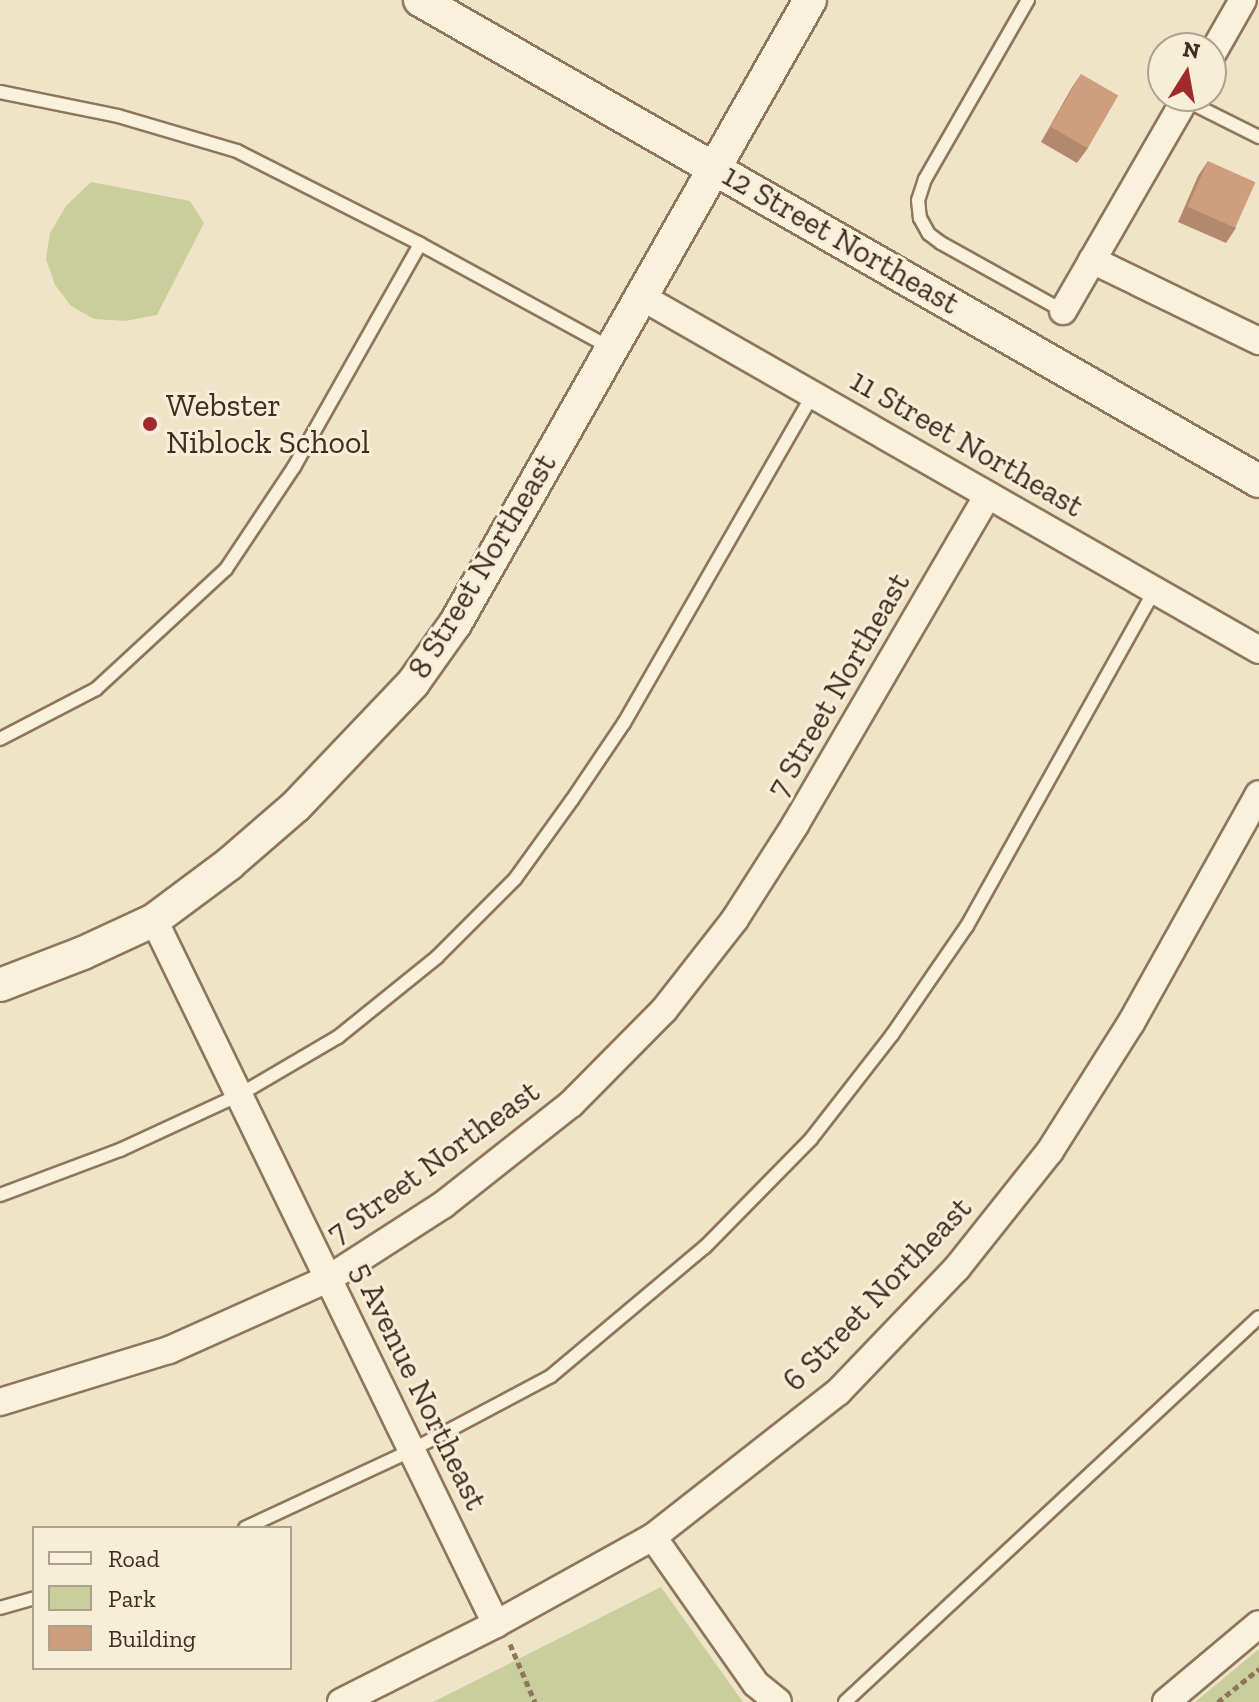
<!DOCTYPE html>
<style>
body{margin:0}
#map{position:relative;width:1259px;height:1702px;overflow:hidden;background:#f0e4c8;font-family:"Zilla Slab",serif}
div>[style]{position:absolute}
.green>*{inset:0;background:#c9cf9b}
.path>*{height:5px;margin-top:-2.5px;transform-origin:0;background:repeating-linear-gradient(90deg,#8d765c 0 6px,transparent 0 10px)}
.roads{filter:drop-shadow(2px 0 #8d765c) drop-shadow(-2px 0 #8d765c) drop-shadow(0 2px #8d765c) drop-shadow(0 -2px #8d765c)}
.service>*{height:12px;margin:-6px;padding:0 6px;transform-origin:6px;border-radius:6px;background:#faf1dc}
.minor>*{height:26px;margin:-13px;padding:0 13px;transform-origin:13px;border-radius:13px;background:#faf1dc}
.tertiary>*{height:32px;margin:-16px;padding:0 16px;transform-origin:16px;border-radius:16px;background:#faf1dc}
.wall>*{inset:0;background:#b2896c}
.building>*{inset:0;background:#cf9f7d;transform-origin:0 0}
.dots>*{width:22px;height:22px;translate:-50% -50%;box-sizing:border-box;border:4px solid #f7eed8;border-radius:50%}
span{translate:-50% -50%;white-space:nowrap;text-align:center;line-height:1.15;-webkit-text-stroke:6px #f7eed8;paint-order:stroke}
.street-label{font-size:32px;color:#3d2e20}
.poi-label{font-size:32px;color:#3d2e20}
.left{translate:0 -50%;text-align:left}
.legend{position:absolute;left:32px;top:1526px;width:260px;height:144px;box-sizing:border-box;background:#f7eed8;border:2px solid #ada18e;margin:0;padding:10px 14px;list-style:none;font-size:24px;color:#3d2e20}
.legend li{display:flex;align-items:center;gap:16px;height:40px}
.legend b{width:40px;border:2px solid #ada18e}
.north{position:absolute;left:1147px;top:32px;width:80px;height:80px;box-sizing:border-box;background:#f7eed8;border:2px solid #ada18e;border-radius:50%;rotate:11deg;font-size:22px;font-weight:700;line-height:32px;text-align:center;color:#3d2e20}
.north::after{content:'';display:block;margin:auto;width:28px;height:36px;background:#9e2a2b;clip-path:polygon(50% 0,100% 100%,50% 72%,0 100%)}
</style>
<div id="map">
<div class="green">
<div style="clip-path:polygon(91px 182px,190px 201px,204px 223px,157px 315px,125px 321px,94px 319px,71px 306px,55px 285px,46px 259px,50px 233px,66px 206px)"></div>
<div style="clip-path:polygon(661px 1587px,743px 1702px,433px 1702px)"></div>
<div style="clip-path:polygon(1259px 1649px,1259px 1702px,1195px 1702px)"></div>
</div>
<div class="path">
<div style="left:510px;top:1644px;width:63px;rotate:66.7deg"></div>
<div style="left:1218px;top:1702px;width:53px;rotate:-38.8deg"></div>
</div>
<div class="roads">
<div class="service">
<div style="left:1028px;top:0;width:207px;rotate:119.9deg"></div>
<div style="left:925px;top:179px;width:22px;rotate:108deg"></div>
<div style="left:918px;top:200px;width:18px;rotate:84deg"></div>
<div style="left:920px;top:218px;width:18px;rotate:61deg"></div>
<div style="left:929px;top:234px;width:15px;rotate:37deg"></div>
<div style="left:941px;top:243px;width:140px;rotate:29.1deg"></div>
<div style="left:0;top:92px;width:120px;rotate:11.5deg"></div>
<div style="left:118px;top:116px;width:124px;rotate:16.4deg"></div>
<div style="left:237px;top:151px;width:205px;rotate:26.9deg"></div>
<div style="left:420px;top:244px;width:217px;rotate:28.6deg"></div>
<div style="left:1185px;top:100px;width:83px;rotate:26.6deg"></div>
<div style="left:0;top:739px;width:108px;rotate:-27.5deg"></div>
<div style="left:96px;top:689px;width:177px;rotate:-42.7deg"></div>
<div style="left:226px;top:569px;width:123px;rotate:-56.3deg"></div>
<div style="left:294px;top:467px;width:256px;rotate:-60.5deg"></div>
<div style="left:0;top:1195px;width:128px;rotate:-20.6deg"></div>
<div style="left:120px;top:1150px;width:131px;rotate:-24.8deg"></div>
<div style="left:239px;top:1095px;width:115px;rotate:-30.4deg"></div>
<div style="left:338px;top:1037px;width:127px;rotate:-38.9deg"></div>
<div style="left:437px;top:957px;width:110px;rotate:-45deg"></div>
<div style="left:515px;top:879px;width:97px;rotate:-54.2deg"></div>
<div style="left:572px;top:800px;width:93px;rotate:-56deg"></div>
<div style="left:624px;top:723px;width:379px;rotate:-60.1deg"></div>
<div style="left:245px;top:1528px;width:184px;rotate:-25deg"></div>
<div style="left:412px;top:1450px;width:157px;rotate:-28deg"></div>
<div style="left:551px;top:1376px;width:201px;rotate:-40deg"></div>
<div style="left:705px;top:1247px;width:151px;rotate:-45.5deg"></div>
<div style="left:811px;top:1139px;width:132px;rotate:-52.1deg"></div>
<div style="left:892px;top:1035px;width:132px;rotate:-55.5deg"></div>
<div style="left:967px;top:926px;width:385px;rotate:-60.8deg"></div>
<div style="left:0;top:1608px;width:35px;rotate:-16deg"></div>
<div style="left:845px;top:1702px;width:565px;rotate:-42.92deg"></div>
</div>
<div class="minor">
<div style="left:1211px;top:56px;width:64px;rotate:-60.3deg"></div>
<div style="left:1092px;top:260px;width:186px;rotate:25.9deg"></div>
<div style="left:640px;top:296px;width:713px;rotate:29.76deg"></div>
<div style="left:1063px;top:311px;width:248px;rotate:-60deg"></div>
<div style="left:154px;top:920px;width:783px;rotate:64.09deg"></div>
<div style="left:0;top:1402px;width:177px;rotate:-17.1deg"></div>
<div style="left:169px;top:1350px;width:174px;rotate:-24.1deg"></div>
<div style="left:328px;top:1279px;width:137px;rotate:-32.8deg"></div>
<div style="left:443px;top:1205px;width:163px;rotate:-38.3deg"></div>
<div style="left:571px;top:1104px;width:132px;rotate:-45.3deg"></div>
<div style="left:664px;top:1010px;width:115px;rotate:-52deg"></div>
<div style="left:735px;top:919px;width:112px;rotate:-57.4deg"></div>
<div style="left:795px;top:825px;width:382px;rotate:-59.7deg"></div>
<div style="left:653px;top:1537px;width:179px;rotate:55deg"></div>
<div style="left:756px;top:1684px;width:28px;rotate:39deg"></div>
<div style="left:341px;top:1702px;width:174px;rotate:-26.7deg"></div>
<div style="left:496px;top:1624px;width:179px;rotate:-29deg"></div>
<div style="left:653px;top:1537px;width:235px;rotate:-38.1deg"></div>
<div style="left:838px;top:1392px;width:172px;rotate:-46.2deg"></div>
<div style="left:957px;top:1268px;width:149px;rotate:-51.5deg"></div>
<div style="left:1050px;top:1151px;width:151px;rotate:-57.7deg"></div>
<div style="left:1131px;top:1023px;width:262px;rotate:-60.8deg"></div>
<div style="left:1166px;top:1702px;width:121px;rotate:-40deg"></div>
</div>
<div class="tertiary">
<div style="left:420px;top:0;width:967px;rotate:29.83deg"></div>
<div style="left:0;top:985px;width:89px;rotate:-21.1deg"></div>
<div style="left:83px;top:953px;width:78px;rotate:-24.9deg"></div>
<div style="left:154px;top:920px;width:94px;rotate:-36.7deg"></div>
<div style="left:229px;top:864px;width:89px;rotate:-40.9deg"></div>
<div style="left:296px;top:806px;width:170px;rotate:-46.4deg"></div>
<div style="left:413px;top:683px;width:72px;rotate:-54.6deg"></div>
<div style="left:455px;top:624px;width:718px;rotate:-60.36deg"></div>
</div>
</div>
<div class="wall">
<div style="clip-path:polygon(1081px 74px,1088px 148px,1077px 163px,1041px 142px,1071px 89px)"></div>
<div style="clip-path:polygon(1208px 161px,1236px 228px,1226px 243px,1178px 222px,1198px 176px)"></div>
</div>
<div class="building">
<div style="left:1081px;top:74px;width:43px;height:61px;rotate:30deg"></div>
<div style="left:1208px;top:161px;width:52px;height:50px;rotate:24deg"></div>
</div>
<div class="dots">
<div style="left:150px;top:424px;background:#9e2a2b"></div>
</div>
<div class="street-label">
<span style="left:841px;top:239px;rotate:30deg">12 Street Northeast</span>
<span style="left:967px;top:443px;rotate:30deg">11 Street Northeast</span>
<span style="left:482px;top:566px;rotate:-59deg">8 Street Northeast</span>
<span style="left:838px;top:685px;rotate:-60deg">7 Street Northeast</span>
<span style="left:433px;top:1162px;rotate:-36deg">7 Street Northeast</span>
<span style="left:877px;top:1294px;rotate:-46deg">6 Street Northeast</span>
<span style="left:419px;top:1386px;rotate:64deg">5 Avenue Northeast</span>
</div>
<div class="poi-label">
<span class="left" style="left:166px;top:424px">Webster<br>Niblock School</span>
</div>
<ul class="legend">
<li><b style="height:10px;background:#faf1dc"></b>Road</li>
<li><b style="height:22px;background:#c9cf9b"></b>Park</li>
<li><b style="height:22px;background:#cf9f7d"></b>Building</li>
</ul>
<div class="north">N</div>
</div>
